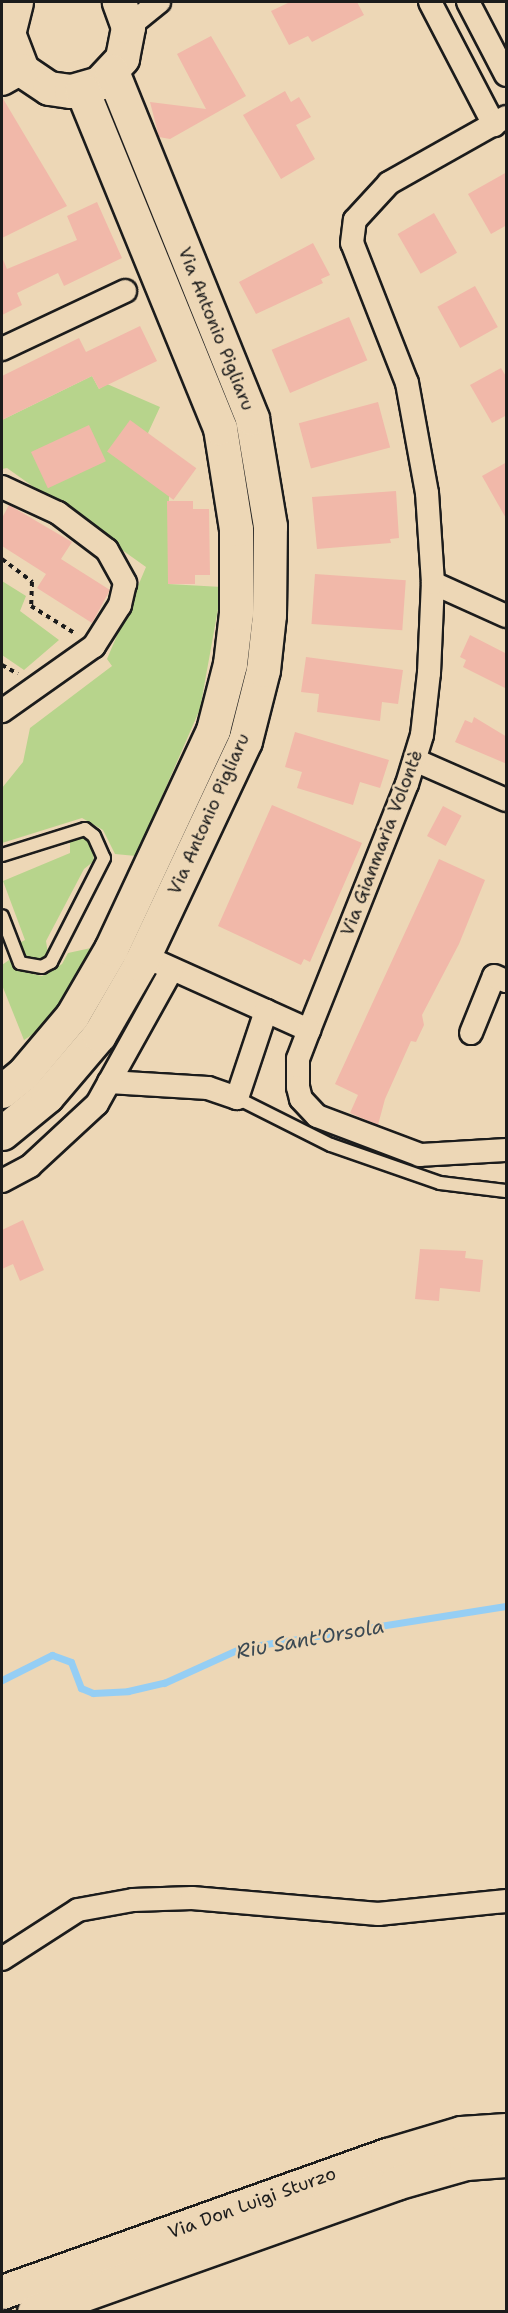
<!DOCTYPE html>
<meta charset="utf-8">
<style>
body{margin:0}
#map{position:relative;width:508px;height:2313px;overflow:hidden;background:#edd7b6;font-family:"Shantell Sans",sans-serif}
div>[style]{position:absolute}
.green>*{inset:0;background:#b7d48c}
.stream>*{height:7px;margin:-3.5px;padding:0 3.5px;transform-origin:3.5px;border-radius:3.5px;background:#95cef4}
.building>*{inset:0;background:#f1b8a9;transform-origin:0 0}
.path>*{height:4px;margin-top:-2px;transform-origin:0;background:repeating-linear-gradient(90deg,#1c1c1c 0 4.5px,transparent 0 9px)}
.roads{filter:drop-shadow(2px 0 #1c1c1c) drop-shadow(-2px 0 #1c1c1c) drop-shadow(0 2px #1c1c1c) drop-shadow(0 -2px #1c1c1c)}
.service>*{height:12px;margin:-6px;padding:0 6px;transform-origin:6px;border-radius:6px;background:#edd7b6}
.minor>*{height:22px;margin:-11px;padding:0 11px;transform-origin:11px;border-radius:11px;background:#edd7b6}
.tertiary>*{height:28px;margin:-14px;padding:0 14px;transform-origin:14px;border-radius:14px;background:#edd7b6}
.secondary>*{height:33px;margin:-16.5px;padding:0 16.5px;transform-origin:16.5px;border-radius:16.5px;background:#edd7b6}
span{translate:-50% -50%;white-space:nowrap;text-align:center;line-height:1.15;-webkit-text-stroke:5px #edd7b6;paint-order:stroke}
.street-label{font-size:18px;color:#1c1c1c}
.water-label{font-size:20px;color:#3a4852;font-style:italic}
.frame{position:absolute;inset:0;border:3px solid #1c1c1c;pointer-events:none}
</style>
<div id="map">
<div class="green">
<div style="clip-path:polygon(92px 376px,99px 389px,107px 384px,160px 407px,148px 433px,169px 496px,168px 584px,222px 587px,200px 709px,136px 856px,115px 854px,103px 830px,82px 818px,2px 843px,2px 788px,23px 762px,30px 728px,112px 666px,107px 659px,146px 567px,7px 468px,2px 469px,2px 420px)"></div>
<div style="clip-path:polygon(2px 581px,26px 596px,20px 611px,59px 640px,24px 670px,2px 655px)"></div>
<div style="clip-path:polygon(77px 835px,85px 836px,92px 845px,94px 861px,84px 869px,46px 941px,48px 954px,42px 960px,27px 960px,19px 943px,25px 940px,3px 881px,70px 853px,70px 840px)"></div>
<div style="clip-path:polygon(91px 948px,68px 991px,41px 1029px,24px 1040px,2px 985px,2px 965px,9px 960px,19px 971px,42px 976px,62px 964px,68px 953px)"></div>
</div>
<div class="stream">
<div style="left:2px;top:1680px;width:56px;rotate:-26.6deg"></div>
<div style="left:52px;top:1655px;width:20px;rotate:20deg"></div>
<div style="left:71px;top:1662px;width:28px;rotate:69deg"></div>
<div style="left:81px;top:1688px;width:13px;rotate:23deg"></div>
<div style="left:93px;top:1693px;width:35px;rotate:-3deg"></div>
<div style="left:128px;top:1691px;width:37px;rotate:-13deg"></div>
<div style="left:164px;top:1683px;width:85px;rotate:-24.4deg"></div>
<div style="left:241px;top:1648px;width:268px;rotate:-9deg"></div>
</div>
<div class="building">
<div style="clip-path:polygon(290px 2px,357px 2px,364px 15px,312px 42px,308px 36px,289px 45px,271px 11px)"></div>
<div style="clip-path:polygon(211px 36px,246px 96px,170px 139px,159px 137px,150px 102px,206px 109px,177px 54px)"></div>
<div style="clip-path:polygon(285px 91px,291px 102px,299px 97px,311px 117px,296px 125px,315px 159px,281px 179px,243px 115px)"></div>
<div style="clip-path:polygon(2px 97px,67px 206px,2px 238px)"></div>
<div style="clip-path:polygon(507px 172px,507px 225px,491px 234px,468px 194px)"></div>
<div style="clip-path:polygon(97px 202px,122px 258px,64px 286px,58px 273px,17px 293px,22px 305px,2px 315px,2px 257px,7px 269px,77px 240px,67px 216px)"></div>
<div style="left:434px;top:213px;width:46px;height:42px;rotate:60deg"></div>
<div style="clip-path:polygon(313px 243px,330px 275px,321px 279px,323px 283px,256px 314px,239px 282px)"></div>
<div style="left:475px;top:286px;width:47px;height:43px;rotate:61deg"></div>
<div style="left:349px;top:317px;width:47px;height:84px;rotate:67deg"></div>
<div style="clip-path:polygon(140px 326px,157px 361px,99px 389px,92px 376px,2px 420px,2px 376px,79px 338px,86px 352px)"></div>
<div style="clip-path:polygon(501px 368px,507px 378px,507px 415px,492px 423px,470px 385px)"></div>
<div style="left:378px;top:402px;width:47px;height:82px;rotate:75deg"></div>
<div style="left:130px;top:420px;width:82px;height:39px;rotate:36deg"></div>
<div style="left:89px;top:425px;width:40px;height:64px;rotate:65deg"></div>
<div style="clip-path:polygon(507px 462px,507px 520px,482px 476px)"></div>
<div style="clip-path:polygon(396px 491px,399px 538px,390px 539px,391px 543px,317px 549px,312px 497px)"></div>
<div style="clip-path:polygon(167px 501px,193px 501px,193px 509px,209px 509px,210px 575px,195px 575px,195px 584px,168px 584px)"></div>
<div style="clip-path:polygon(9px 505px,72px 542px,61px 559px,110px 590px,92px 623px,37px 588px,46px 574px,2px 546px,2px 518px)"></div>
<div style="left:315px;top:574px;width:91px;height:50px;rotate:4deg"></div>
<div style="clip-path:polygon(470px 635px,507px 654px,507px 689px,463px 667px,466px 660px,460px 657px)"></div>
<div style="clip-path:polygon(306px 657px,403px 670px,398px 704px,382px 702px,380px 721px,317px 712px,319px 694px,301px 692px)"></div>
<div style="clip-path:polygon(474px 717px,507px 737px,507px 764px,455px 742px,465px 720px,472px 723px)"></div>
<div style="clip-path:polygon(295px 732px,389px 760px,380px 788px,360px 782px,353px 805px,297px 788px,302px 772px,285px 767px)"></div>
<div style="clip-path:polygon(272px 805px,362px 843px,310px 962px,304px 959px,301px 965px,218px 926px)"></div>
<div style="left:443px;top:806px;width:21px;height:34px;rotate:28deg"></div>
<div style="clip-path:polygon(439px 859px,485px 880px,459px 944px,422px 1015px,424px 1025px,416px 1042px,411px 1041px,385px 1099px,378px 1125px,350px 1113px,358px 1095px,335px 1084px)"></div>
<div style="clip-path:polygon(23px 1220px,44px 1270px,20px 1281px,13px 1264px,2px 1269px,2px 1230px)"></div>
<div style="clip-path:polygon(420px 1249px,466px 1251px,465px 1258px,483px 1260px,480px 1292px,440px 1288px,439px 1301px,415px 1299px)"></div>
</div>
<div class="path">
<div style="left:2px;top:559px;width:38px;rotate:37deg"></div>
<div style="left:32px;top:582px;width:24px;rotate:92deg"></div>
<div style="left:31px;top:606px;width:53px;rotate:31.9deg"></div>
<div style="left:2px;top:665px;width:18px;rotate:29deg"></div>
</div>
<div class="roads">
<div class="service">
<div style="left:2px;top:855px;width:87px;rotate:-17.4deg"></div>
<div style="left:85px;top:829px;width:11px;rotate:38deg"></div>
<div style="left:94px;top:836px;width:24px;rotate:66deg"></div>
<div style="left:104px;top:858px;width:117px;rotate:117deg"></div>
<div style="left:51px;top:962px;width:10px;rotate:151deg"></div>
<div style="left:42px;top:967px;width:22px;rotate:-170deg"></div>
<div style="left:20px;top:963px;width:50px;rotate:-111deg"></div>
<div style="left:237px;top:1098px;width:105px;rotate:26.6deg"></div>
<div style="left:331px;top:1145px;width:115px;rotate:19.2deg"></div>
<div style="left:440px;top:1183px;width:66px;rotate:6.9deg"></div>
</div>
<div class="minor">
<div style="left:430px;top:2px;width:139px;rotate:62.5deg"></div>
<div style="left:468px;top:2px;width:82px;rotate:62.5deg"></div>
<div style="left:128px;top:27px;width:40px;rotate:-39deg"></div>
<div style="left:2px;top:349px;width:136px;rotate:-25.2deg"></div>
<div style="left:2px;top:487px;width:62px;rotate:24.9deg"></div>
<div style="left:58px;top:513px;width:61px;rotate:37.1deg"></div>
<div style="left:107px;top:550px;width:38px;rotate:61deg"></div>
<div style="left:125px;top:583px;width:23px;rotate:103deg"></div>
<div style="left:120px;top:605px;width:49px;rotate:122.4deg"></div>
<div style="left:94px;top:646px;width:113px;rotate:144.8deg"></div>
<div style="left:433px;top:583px;width:80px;rotate:24.3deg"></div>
<div style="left:415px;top:760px;width:99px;rotate:23.7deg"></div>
<div style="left:144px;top:956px;width:181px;rotate:24.2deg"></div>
<div style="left:309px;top:1030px;width:265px;rotate:-68.3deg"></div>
<div style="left:407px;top:784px;width:51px;rotate:-73deg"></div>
<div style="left:422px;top:735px;width:62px;rotate:-83.6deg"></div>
<div style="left:429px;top:673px;width:90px;rotate:-87.5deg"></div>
<div style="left:433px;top:583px;width:90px;rotate:-93.8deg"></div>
<div style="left:427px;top:493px;width:112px;rotate:-100.3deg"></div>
<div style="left:407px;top:383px;width:150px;rotate:-111.4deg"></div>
<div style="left:352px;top:243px;width:23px;rotate:-83deg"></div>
<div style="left:355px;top:220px;width:50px;rotate:-47.4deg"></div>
<div style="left:389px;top:183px;width:134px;rotate:-29.4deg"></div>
<div style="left:309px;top:1030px;width:31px;rotate:111deg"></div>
<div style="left:298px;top:1059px;width:28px;rotate:90deg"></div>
<div style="left:298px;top:1087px;width:12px;rotate:76deg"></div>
<div style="left:301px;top:1099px;width:23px;rotate:47deg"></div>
<div style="left:317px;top:1116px;width:110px;rotate:20.7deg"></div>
<div style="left:420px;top:1155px;width:86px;rotate:-3.3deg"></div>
<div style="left:471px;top:1033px;width:61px;rotate:-68deg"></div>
<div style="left:494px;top:976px;width:13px;rotate:23deg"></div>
<div style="left:109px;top:1082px;width:99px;rotate:3.5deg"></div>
<div style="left:208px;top:1088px;width:31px;rotate:19deg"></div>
<div style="left:237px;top:1098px;width:92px;rotate:-71.6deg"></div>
<div style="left:2px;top:1181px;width:32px;rotate:-28deg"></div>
<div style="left:30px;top:1166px;width:91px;rotate:-42.8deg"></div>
<div style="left:97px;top:1104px;width:154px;rotate:-60.9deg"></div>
<div style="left:2px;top:1959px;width:90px;rotate:-32.8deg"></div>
<div style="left:78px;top:1910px;width:56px;rotate:-10.3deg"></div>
<div style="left:133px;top:1900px;width:59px;rotate:-1.9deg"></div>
<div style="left:192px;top:1898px;width:187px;rotate:4.9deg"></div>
<div style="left:378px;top:1914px;width:129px;rotate:-5.8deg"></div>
</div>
<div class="tertiary">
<div style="left:2px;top:81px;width:23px;rotate:-29deg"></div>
</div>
<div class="secondary">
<div style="left:16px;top:2px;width:32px;rotate:104deg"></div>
<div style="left:8px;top:33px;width:40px;rotate:69deg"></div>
<div style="left:22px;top:70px;width:32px;rotate:34deg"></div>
<div style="left:49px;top:88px;width:22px;rotate:8deg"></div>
<div style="left:71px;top:91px;width:29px;rotate:-16deg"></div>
<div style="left:99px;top:83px;width:34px;rotate:-47deg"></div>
<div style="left:122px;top:58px;width:32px;rotate:-79deg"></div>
<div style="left:128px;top:27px;width:27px;rotate:-110deg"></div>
<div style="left:2px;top:1091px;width:28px;rotate:-39deg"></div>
<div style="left:24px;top:1073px;width:75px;rotate:-49.9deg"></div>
<div style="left:72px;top:1016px;width:78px;rotate:-59.8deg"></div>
<div style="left:111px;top:949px;width:242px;rotate:-65deg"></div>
<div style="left:213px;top:730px;width:68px;rotate:-75.6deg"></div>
<div style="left:230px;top:664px;width:51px;rotate:-83.3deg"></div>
<div style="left:236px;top:613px;width:84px;rotate:-90deg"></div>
<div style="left:236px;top:529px;width:102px;rotate:-99deg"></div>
<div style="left:220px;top:428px;width:365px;rotate:-112.2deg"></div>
<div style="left:2px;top:1133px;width:58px;rotate:-39.4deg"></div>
<div style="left:47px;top:1096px;width:80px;rotate:-49.6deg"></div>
<div style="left:99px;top:1035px;width:82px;rotate:-60deg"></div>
<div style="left:140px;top:964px;width:246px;rotate:-64.8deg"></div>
<div style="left:245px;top:741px;width:73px;rotate:-75.8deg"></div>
<div style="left:263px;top:670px;width:55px;rotate:-83.8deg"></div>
<div style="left:269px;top:615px;width:89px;rotate:-89.4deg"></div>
<div style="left:270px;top:526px;width:109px;rotate:-99.5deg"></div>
<div style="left:252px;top:418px;width:374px;rotate:-112deg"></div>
<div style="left:2px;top:2292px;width:409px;rotate:-19.6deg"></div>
<div style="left:387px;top:2155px;width:77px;rotate:-16.6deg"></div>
<div style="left:461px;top:2133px;width:45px;rotate:-3.8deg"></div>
<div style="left:34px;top:2312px;width:384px;rotate:-19.6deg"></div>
<div style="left:396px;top:2183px;width:73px;rotate:-15.9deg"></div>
<div style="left:466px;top:2163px;width:40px;rotate:-4.3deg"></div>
</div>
</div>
<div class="street-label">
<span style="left:216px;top:329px;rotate:68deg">Via Antonio Pigliaru</span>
<span style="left:209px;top:814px;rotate:-66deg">Via Antonio Pigliaru</span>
<span style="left:382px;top:843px;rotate:-69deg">Via Gianmaria Volontè</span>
<span style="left:252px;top:2203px;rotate:-20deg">Via Don Luigi Sturzo</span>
</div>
<div class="water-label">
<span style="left:310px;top:1639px;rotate:-10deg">Riu Sant'Orsola</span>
</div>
<div class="frame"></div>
</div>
